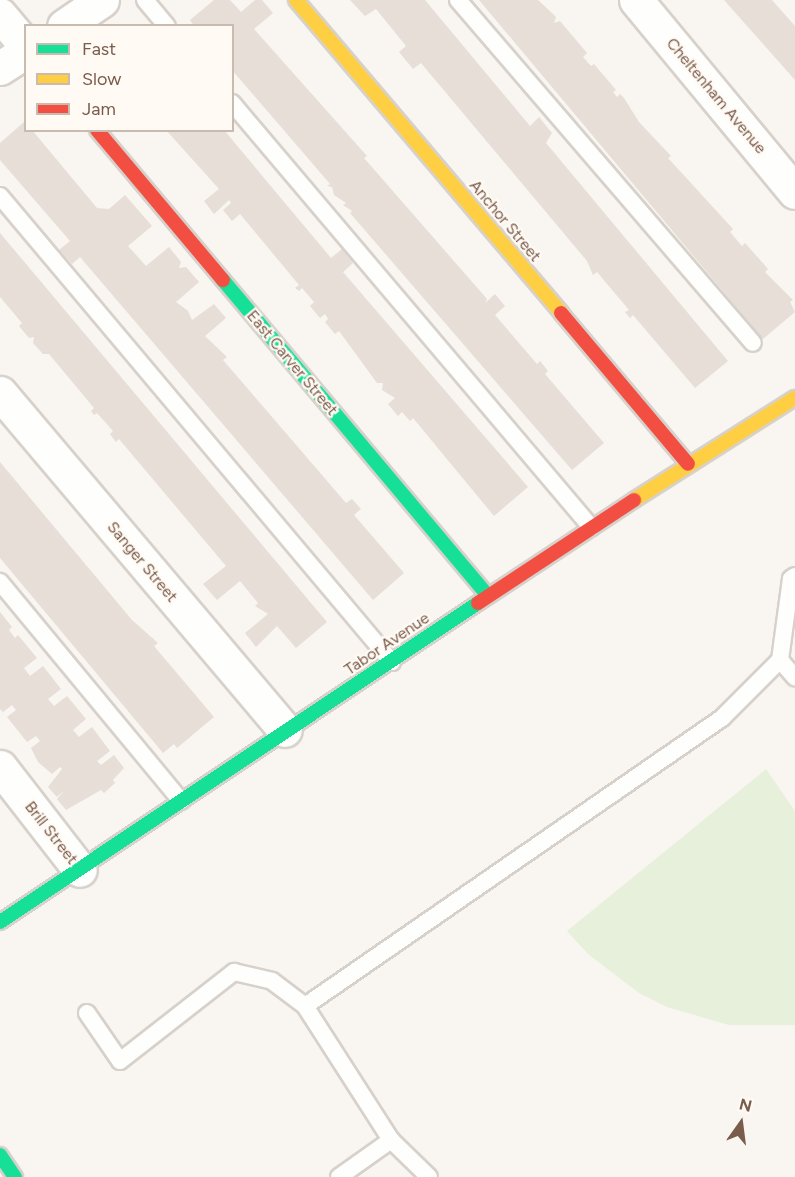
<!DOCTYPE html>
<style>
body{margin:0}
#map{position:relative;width:795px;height:1177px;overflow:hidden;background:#f9f5f0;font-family:Figtree,sans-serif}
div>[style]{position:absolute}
.green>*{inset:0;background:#e7f0db}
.building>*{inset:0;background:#e6ded7}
.roads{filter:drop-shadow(2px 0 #d7d1cb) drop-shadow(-2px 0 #d7d1cb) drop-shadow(0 2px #d7d1cb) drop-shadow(0 -2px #d7d1cb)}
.lane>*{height:16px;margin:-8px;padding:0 8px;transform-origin:8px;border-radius:8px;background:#fefefd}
.street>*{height:33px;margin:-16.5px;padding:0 16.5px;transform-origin:16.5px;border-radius:16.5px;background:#fefefd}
.fast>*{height:14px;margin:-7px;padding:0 7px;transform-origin:7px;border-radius:7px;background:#16e098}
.slow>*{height:14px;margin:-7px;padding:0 7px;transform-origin:7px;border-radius:7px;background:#ffcf43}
.jam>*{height:14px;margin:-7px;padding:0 7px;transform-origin:7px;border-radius:7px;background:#f24e42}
span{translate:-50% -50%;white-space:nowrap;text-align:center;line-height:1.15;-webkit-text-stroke:4.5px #fffaf3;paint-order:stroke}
.street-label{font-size:16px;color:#7a5c4d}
.legend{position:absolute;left:24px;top:24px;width:210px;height:108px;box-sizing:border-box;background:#fffaf3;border:2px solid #cabbb1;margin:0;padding:8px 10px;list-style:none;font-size:18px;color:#7a5c4d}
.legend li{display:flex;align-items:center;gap:12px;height:30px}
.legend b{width:30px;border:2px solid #cabbb1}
.north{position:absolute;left:711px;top:1093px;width:60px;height:60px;-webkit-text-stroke:4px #fffaf3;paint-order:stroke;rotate:14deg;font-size:16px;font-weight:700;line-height:24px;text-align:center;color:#7a5c4d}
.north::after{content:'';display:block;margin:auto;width:21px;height:27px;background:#7a5c4d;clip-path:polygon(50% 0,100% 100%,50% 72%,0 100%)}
</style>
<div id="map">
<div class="green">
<div style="clip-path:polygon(766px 769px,795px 811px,795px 1025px,729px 1025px,667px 1007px,639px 993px,588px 954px,567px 931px)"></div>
</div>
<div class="building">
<div style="clip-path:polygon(214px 0,230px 0,241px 12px,255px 0,262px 0,273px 13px,254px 29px,367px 156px,364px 158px,487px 299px,485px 303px,495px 294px,505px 306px,495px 315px,537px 364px,540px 361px,548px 371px,545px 374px,604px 443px,572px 470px,350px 213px,352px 211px,343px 205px,346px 203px,334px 195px,332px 187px,327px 186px,330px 184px,232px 70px,232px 26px,194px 26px,190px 20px)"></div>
<div style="clip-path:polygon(350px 0,425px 0,530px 126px,539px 117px,552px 133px,546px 143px,728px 361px,695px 388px,633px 315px,630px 318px,625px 312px,629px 310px,597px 272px,593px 275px,587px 261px,421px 63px,413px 69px,399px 52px,406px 46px,376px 9px,365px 16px)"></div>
<div style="clip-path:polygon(479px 0,538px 0,553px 14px,556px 17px,554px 23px,560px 21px,587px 53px,583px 57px,591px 66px,594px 64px,616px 90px,613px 92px,617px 97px,620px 94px,624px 98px,639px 122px,671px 156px,668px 158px,733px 229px,730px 232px,742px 246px,745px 243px,768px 269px,765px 272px,793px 300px,790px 302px,795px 312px,763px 339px)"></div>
<div style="clip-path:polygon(724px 0,772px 0,795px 26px,795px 80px)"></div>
<div style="clip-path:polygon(24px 122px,26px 130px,32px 130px,97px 208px,109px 209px,125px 195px,152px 226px,128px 246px,146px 266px,169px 247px,181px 262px,179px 268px,186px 267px,199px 282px,176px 302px,188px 311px,192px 320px,214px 304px,226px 318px,205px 336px,227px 357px,223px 360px,346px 503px,352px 499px,361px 509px,354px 515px,404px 573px,373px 600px,80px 257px,72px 264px,59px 250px,70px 241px,0 160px,0 143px)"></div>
<div style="clip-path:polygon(166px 130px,224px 130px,331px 258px,342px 249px,353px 263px,343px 272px,528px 487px,494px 516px,413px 418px,410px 421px,402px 412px,398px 416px,388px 404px,395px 398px,382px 390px,383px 383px,377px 383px,339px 331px,335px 334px,325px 322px,328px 319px,325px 314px,320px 318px,310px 306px,314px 302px,302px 288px,299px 291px,295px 288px,299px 285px,240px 214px,232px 221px,223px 210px,231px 203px,229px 200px,214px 214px,204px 201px,219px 189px)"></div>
<div style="clip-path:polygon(0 233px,327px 622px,296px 648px,277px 626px,256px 647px,245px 633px,268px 614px,255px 606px,258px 603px,240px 581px,217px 600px,203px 584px,226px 566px,119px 439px,116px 442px,110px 434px,113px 431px,97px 413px,94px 415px,91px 411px,94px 408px,49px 354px,43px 354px,33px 343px,34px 337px,29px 338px,19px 326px,22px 323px,0 297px)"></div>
<div style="clip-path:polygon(0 462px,132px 620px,158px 643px,154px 646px,214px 717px,177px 748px,174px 744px,163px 753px,0 558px)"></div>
<div style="clip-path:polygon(0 612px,12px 627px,9px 630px,15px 638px,18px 635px,37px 658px,24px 668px,30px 676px,43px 666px,61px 689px,48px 699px,54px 706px,67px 696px,86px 719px,73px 730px,79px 737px,92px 727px,110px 751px,97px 761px,101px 765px,114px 755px,124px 768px,113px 780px,115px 783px,104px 793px,101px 790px,66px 810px,57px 799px,65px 790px,57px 797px,48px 787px,62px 769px,60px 767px,52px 774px,38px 762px,31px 748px,40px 741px,36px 736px,27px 742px,7px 717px,16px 710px,12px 705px,3px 712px,0 709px)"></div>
</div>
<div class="roads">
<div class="lane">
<div style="left:145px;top:0;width:34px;rotate:50deg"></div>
<div style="left:458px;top:0;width:452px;rotate:49.3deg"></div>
<div style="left:232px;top:103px;width:556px;rotate:49.75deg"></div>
<div style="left:0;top:196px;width:609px;rotate:49.93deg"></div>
<div style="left:0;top:582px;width:284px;rotate:50.4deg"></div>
<div style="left:780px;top:660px;width:23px;rotate:49deg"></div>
<div style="left:305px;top:1006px;width:507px;rotate:-34.63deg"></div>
<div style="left:722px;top:718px;width:82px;rotate:-45deg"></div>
<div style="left:780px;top:660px;width:82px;rotate:-82.3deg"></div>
<div style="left:791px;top:579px;width:5px;rotate:-37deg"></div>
<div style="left:87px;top:1013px;width:58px;rotate:55.5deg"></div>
<div style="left:120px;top:1061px;width:145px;rotate:-38deg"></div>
<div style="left:234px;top:972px;width:39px;rotate:13deg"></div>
<div style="left:272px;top:981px;width:41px;rotate:37.1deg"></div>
<div style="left:305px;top:1006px;width:159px;rotate:57.3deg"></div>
<div style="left:391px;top:1140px;width:53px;rotate:44.2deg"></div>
<div style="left:339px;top:1177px;width:64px;rotate:-35.4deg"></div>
</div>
<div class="street">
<div style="left:636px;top:0;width:249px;rotate:50.4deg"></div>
<div style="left:0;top:15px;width:40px;rotate:50deg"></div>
<div style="left:64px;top:26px;width:46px;rotate:-34.4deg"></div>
<div style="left:0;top:68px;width:31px;rotate:-33deg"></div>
<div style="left:0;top:393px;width:441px;rotate:49.8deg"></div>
<div style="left:0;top:767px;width:130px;rotate:52.2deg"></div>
</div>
<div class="fast">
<div style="left:223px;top:280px;width:412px;rotate:50deg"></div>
<div style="left:0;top:922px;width:575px;rotate:-33.72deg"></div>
<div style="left:0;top:1155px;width:27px;rotate:56deg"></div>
</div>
<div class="slow">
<div style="left:296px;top:0;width:410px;rotate:49.7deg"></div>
<div style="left:634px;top:500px;width:191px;rotate:-32.4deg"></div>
</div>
<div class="jam">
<div style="left:97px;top:130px;width:196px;rotate:50deg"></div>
<div style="left:561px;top:313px;width:197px;rotate:49.9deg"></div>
<div style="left:478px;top:603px;width:187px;rotate:-33.4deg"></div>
</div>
</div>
<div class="street-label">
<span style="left:716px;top:96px;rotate:50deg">Cheltenham Avenue</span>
<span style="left:505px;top:221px;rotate:50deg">Anchor Street</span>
<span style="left:292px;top:363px;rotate:50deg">East Carver Street</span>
<span style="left:142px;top:562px;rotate:50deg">Sanger Street</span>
<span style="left:387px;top:644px;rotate:-34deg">Tabor Avenue</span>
<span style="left:51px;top:833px;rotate:52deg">Brill Street</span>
</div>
<ul class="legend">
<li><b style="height:8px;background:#16e098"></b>Fast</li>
<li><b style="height:8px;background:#ffcf43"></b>Slow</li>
<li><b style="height:8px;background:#f24e42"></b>Jam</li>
</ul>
<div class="north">N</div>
</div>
